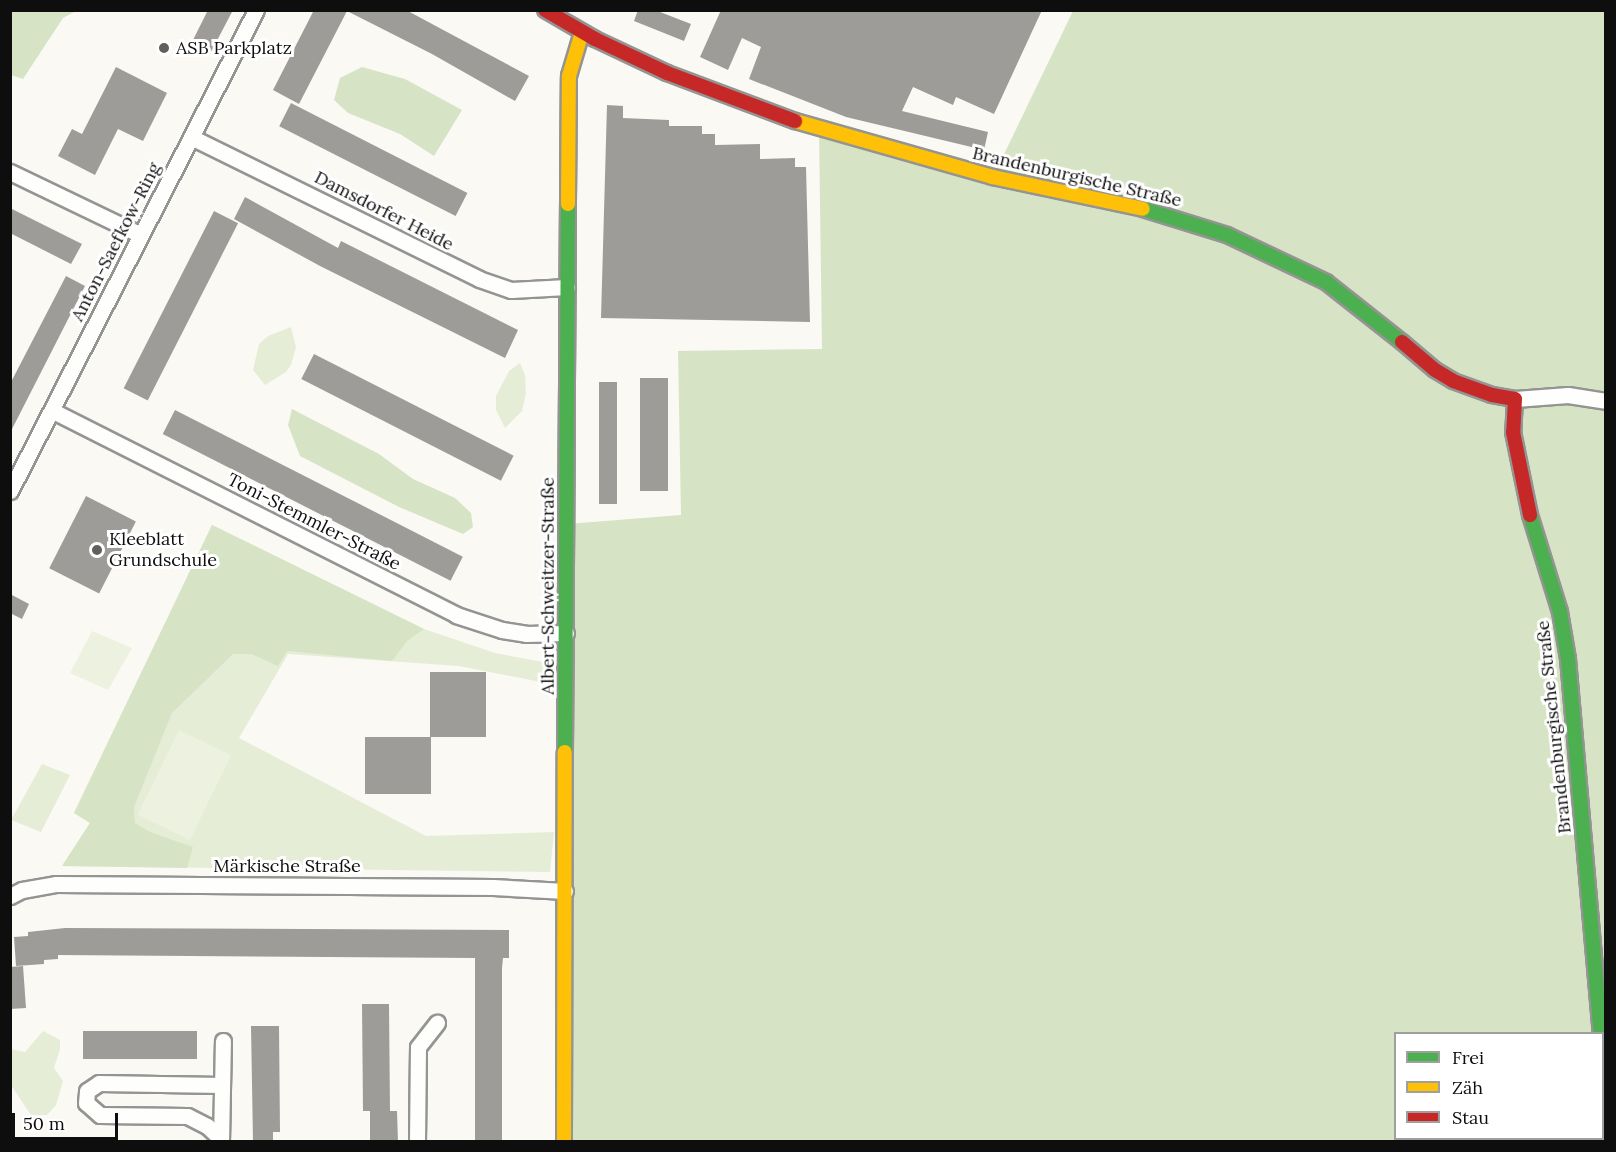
<!DOCTYPE html>
<meta charset="utf-8">
<style>
body{margin:0}
#map{position:relative;width:1616px;height:1152px;overflow:hidden;background:#faf9f4;font-family:Lora,serif}
div>[style]{position:absolute}
.green>*{inset:0;background:#e5edd6}
.forest>*{inset:0;background:#d6e4c5}
.pitch>*{inset:0;background:#edf2e0;transform-origin:0 0}
.building>*{inset:0;background:#9e9c99;transform-origin:0 0}
.roads{filter:drop-shadow(2px 0 #949492) drop-shadow(-2px 0 #949492) drop-shadow(0 2px #949492) drop-shadow(0 -2px #949492)}
.street>*{height:15px;margin:-7.5px;padding:0 7.5px;transform-origin:7.5px;border-radius:7.5px;background:#fefefd}
.fast>*{height:14px;margin:-7px;padding:0 7px;transform-origin:7px;border-radius:7px;background:#4caf50}
.slow>*{height:14px;margin:-7px;padding:0 7px;transform-origin:7px;border-radius:7px;background:#ffc107}
.jam>*{height:14px;margin:-7px;padding:0 7px;transform-origin:7px;border-radius:7px;background:#c62828}
.dots>*{width:16px;height:16px;translate:-50% -50%;box-sizing:border-box;border:3px solid #fff;border-radius:50%}
span{translate:-50% -50%;white-space:nowrap;text-align:center;line-height:1.15;-webkit-text-stroke:6px #fff;paint-order:stroke}
.poi-label{font-size:18px;color:#0e0e0e}
.left{translate:0 -50%;text-align:left}
.street-label{font-size:18px;color:#0e0e0e}
.frame{position:absolute;inset:0;border:12px solid #0e0e0e;pointer-events:none}
.legend{position:absolute;left:1394px;top:1032px;width:210px;height:108px;box-sizing:border-box;background:#fff;border:2px solid #9f9f9f;margin:0;padding:8px 10px;list-style:none;font-size:18px;color:#0e0e0e}
.legend li{display:flex;align-items:center;gap:12px;height:30px}
.legend b{width:30px;border:2px solid #9f9f9f}
.scale{position:absolute;left:12px;top:1113px;width:106px;height:27px;box-sizing:border-box;border:3px solid #0e0e0e;border-top:0;padding-left:8px;font-size:18px;line-height:21px;white-space:nowrap;color:#0e0e0e;-webkit-text-stroke:4px #fff;paint-order:stroke}
</style>
<div id="map">
<div class="green">
<div style="clip-path:polygon(291px 327px,296px 347px,291px 365px,286px 372px,265px 385px,253px 370px,259px 344px,268px 336px)"></div>
<div style="clip-path:polygon(520px 363px,525px 375px,526px 394px,522px 411px,505px 428px,496px 410px,496px 396px,509px 371px)"></div>
<div style="clip-path:polygon(212px 525px,424px 629px,495px 653px,548px 663px,551px 684px,459px 666px,288px 654px,239px 738px,426px 836px,554px 832px,550px 872px,62px 866px,90px 823px,74px 813px)"></div>
<div style="clip-path:polygon(42px 764px,70px 775px,41px 832px,11px 820px)"></div>
<div style="clip-path:polygon(43px 1031px,60px 1040px,60px 1049px,54px 1068px,63px 1081px,56px 1105px,47px 1115px,31px 1115px,11px 1085px,11px 1049px,25px 1052px)"></div>
</div>
<div class="forest">
<div style="clip-path:polygon(11px 10px,76px 11px,63px 18px,23px 79px,11px 75px)"></div>
<div style="clip-path:polygon(evenodd,1073px 11px,1605px 11px,1605px 1141px,572px 1141px,567px 524px,681px 515px,678px 351px,822px 349px,819px 129px,993px 177px,1073px 11px,1396px 1034px,1602px 1034px,1602px 1138px,1396px 1138px,1396px 1034px)"></div>
<div style="clip-path:polygon(362px 67px,405px 79px,462px 110px,434px 156px,400px 134px,348px 113px,334px 100px,340px 78px)"></div>
<div style="clip-path:polygon(292px 409px,379px 454px,413px 479px,455px 498px,471px 513px,473px 527px,463px 534px,399px 507px,300px 456px,288px 425px)"></div>
<div style="clip-path:polygon(212px 525px,424px 629px,407px 641px,392px 661px,287px 651px,278px 666px,251px 654px,233px 654px,172px 713px,134px 807px,135px 823px,150px 832px,193px 847px,187px 868px,62px 866px,90px 823px,74px 813px)"></div>
</div>
<div class="pitch">
<div style="clip-path:polygon(92px 631px,132px 648px,108px 690px,70px 673px)"></div>
<div style="left:179px;top:730px;width:58px;height:94px;rotate:26deg"></div>
</div>
<div class="building">
<div style="clip-path:polygon(208px 10px,233px 10px,211px 52px,192px 42px)"></div>
<div style="clip-path:polygon(314px 10px,406px 10px,529px 76px,515px 101px,432px 54px,347px 11px,299px 104px,273px 90px)"></div>
<div style="clip-path:polygon(638px 10px,655px 10px,691px 24px,684px 41px,634px 21px)"></div>
<div style="clip-path:polygon(721px 10px,1042px 10px,994px 114px,956px 97px,953px 105px,913px 87px,902px 111px,988px 132px,984px 150px,846px 117px,749px 79px,761px 47px,742px 38px,728px 70px,700px 57px)"></div>
<div style="clip-path:polygon(116px 67px,167px 93px,143px 141px,118px 129px,95px 175px,58px 156px,72px 129px,82px 134px)"></div>
<div style="left:291px;top:103px;width:198px;height:26px;rotate:27deg"></div>
<div style="clip-path:polygon(607px 105px,623px 106px,623px 118px,669px 120px,669px 126px,702px 126px,702px 134px,715px 134px,715px 145px,760px 144px,760px 159px,795px 158px,795px 167px,806px 167px,810px 322px,601px 318px)"></div>
<div style="clip-path:polygon(245px 197px,338px 248px,341px 241px,518px 330px,505px 358px,320px 266px,234px 219px)"></div>
<div style="clip-path:polygon(10px 208px,82px 244px,71px 264px,10px 233px)"></div>
<div style="left:214px;top:211px;width:27px;height:199px;rotate:27deg"></div>
<div style="clip-path:polygon(66px 276px,85px 286px,10px 433px,10px 384px)"></div>
<div style="left:314px;top:354px;width:224px;height:28px;rotate:27deg"></div>
<div style="left:640px;top:378px;width:28px;height:113px"></div>
<div style="left:599px;top:382px;width:18px;height:122px"></div>
<div style="left:175px;top:410px;width:323px;height:27px;rotate:27deg"></div>
<div style="left:86px;top:496px;width:56px;height:81px;rotate:27deg"></div>
<div style="clip-path:polygon(10px 594px,29px 604px,22px 619px,10px 613px)"></div>
<div style="left:430px;top:672px;width:56px;height:65px"></div>
<div style="left:365px;top:737px;width:66px;height:57px"></div>
<div style="clip-path:polygon(65px 928px,509px 930px,509px 958px,503px 958px,502px 968px,502px 1142px,475px 1142px,475px 958px,58px 955px,58px 959px,44px 960px,44px 964px,16px 966px,14px 937px,28px 936px,28px 932px)"></div>
<div style="clip-path:polygon(23px 966px,26px 1008px,10px 1009px,10px 967px)"></div>
<div style="clip-path:polygon(362px 1004px,389px 1004px,390px 1111px,397px 1111px,398px 1142px,370px 1142px,370px 1111px,363px 1111px)"></div>
<div style="clip-path:polygon(251px 1026px,279px 1026px,280px 1132px,273px 1132px,273px 1142px,253px 1142px)"></div>
<div style="left:83px;top:1031px;width:114px;height:28px"></div>
</div>
<div class="roads">
<div class="street">
<div style="left:191px;top:137px;width:321px;rotate:26.2deg"></div>
<div style="left:479px;top:279px;width:34px;rotate:19deg"></div>
<div style="left:511px;top:290px;width:56px;rotate:-3.1deg"></div>
<div style="left:10px;top:172px;width:145px;rotate:25.7deg"></div>
<div style="left:1515px;top:399px;width:53px;rotate:-4.3deg"></div>
<div style="left:1568px;top:395px;width:38px;rotate:9deg"></div>
<div style="left:53px;top:411px;width:452px;rotate:26.8deg"></div>
<div style="left:456px;top:615px;width:48px;rotate:18.1deg"></div>
<div style="left:502px;top:630px;width:24px;rotate:9deg"></div>
<div style="left:526px;top:634px;width:40px;rotate:-1.4deg"></div>
<div style="left:10px;top:491px;width:540px;rotate:-62.91deg"></div>
<div style="left:10px;top:896px;width:13px;rotate:-27deg"></div>
<div style="left:22px;top:890px;width:35px;rotate:-10deg"></div>
<div style="left:56px;top:884px;width:437px;rotate:0.4deg"></div>
<div style="left:493px;top:887px;width:72px;rotate:3.2deg"></div>
<div style="left:221px;top:1139px;width:19px;rotate:-137deg"></div>
<div style="left:207px;top:1126px;width:22px;rotate:-153deg"></div>
<div style="left:187px;top:1116px;width:87px;rotate:-179.3deg"></div>
<div style="left:100px;top:1115px;width:18px;rotate:-139deg"></div>
<div style="left:86px;top:1103px;width:12px;rotate:-85deg"></div>
<div style="left:87px;top:1091px;width:14px;rotate:-34deg"></div>
<div style="left:99px;top:1083px;width:123px;rotate:0.9deg"></div>
<div style="left:221px;top:1142px;width:101px;rotate:-88.9deg"></div>
<div style="left:417px;top:1142px;width:95px;rotate:-89.4deg"></div>
<div style="left:418px;top:1047px;width:31px;rotate:-52deg"></div>
</div>
<div class="fast">
<div style="left:1143px;top:209px;width:88px;rotate:17.2deg"></div>
<div style="left:1227px;top:235px;width:110px;rotate:25.4deg"></div>
<div style="left:1326px;top:282px;width:97px;rotate:38.3deg"></div>
<div style="left:1530px;top:515px;width:102px;rotate:72.8deg"></div>
<div style="left:1560px;top:612px;width:48px;rotate:80.3deg"></div>
<div style="left:1568px;top:659px;width:376px;rotate:85deg"></div>
<div style="left:565px;top:752px;width:548px;rotate:-89.69deg"></div>
<div style="left:1602px;top:1058px;width:37px;rotate:84deg"></div>
</div>
<div class="slow">
<div style="left:795px;top:121px;width:206px;rotate:15.8deg"></div>
<div style="left:993px;top:177px;width:153px;rotate:12deg"></div>
<div style="left:568px;top:204px;width:128px;rotate:-89.6deg"></div>
<div style="left:569px;top:76px;width:46px;rotate:-73.5deg"></div>
<div style="left:564px;top:1142px;width:390px;rotate:-89.9deg"></div>
</div>
<div class="jam">
<div style="left:545px;top:10px;width:58px;rotate:30.1deg"></div>
<div style="left:595px;top:39px;width:80px;rotate:25.3deg"></div>
<div style="left:667px;top:73px;width:137px;rotate:20.6deg"></div>
<div style="left:1402px;top:342px;width:43px;rotate:40.3deg"></div>
<div style="left:1435px;top:370px;width:21px;rotate:31deg"></div>
<div style="left:1453px;top:381px;width:41px;rotate:19.7deg"></div>
<div style="left:1492px;top:395px;width:23px;rotate:10deg"></div>
<div style="left:1515px;top:399px;width:33px;rotate:93deg"></div>
<div style="left:1513px;top:432px;width:85px;rotate:78.4deg"></div>
</div>
</div>
<div class="dots">
<div style="left:164px;top:48px;background:#61605e"></div>
<div style="left:97px;top:550px;background:#61605e"></div>
</div>
<div class="poi-label">
<span class="left" style="left:176px;top:48px">ASB Parkplatz</span>
<span class="left" style="left:109px;top:550px">Kleeblatt<br>Grundschule</span>
</div>
<div class="street-label">
<span style="left:1077px;top:177px;rotate:13deg">Brandenburgische Straße</span>
<span style="left:384px;top:211px;rotate:27deg">Damsdorfer Heide</span>
<span style="left:116px;top:242px;rotate:-63deg">Anton-Saefkow-Ring</span>
<span style="left:314px;top:522px;rotate:27deg">Toni-Stemmler-Straße</span>
<span style="left:548px;top:586px;rotate:-90deg">Albert-Schweitzer-Straße</span>
<span style="left:1554px;top:727px;rotate:-96deg">Brandenburgische Straße</span>
<span style="left:287px;top:866px">Märkische Straße</span>
</div>
<div class="frame"></div>
<ul class="legend">
<li><b style="height:8px;background:#4caf50"></b>Frei</li>
<li><b style="height:8px;background:#ffc107"></b>Zäh</li>
<li><b style="height:8px;background:#c62828"></b>Stau</li>
</ul>
<div class="scale">50 m</div>
</div>
